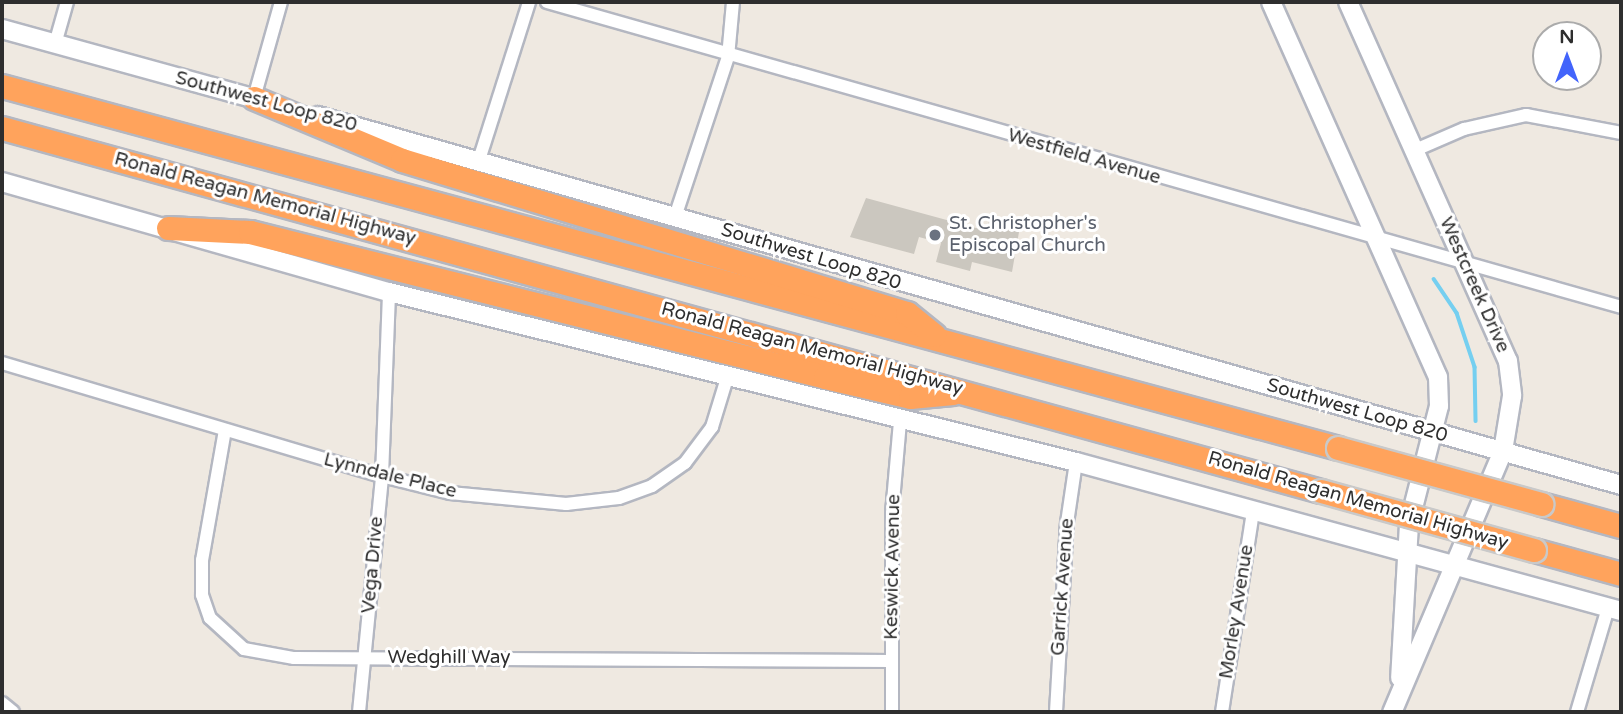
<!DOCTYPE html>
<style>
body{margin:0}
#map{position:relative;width:1623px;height:714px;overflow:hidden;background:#efe9e1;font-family:"Varela Round",sans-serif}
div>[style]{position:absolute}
.stream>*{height:3.5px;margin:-1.75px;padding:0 1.75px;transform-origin:1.75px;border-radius:1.75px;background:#75cff0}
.building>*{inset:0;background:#cbc7bf}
.roads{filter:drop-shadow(2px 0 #b4b7c1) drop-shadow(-2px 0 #b4b7c1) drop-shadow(0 2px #b4b7c1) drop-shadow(0 -2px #b4b7c1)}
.street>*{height:12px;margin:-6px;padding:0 6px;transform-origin:6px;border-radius:6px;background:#fff}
.secondary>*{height:18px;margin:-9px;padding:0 9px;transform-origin:9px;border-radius:9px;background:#fff}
.highway>*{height:23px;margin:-11.5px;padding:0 11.5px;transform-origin:11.5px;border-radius:11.5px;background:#ffa35c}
.bridges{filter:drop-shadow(2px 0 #c9c9c9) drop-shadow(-2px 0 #c9c9c9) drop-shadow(0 2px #c9c9c9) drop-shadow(0 -2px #c9c9c9)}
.highway-bridge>*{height:23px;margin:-11.5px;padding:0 11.5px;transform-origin:11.5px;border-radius:11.5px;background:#ffa35c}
.dots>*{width:19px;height:19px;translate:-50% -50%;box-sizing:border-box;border:4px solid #fff;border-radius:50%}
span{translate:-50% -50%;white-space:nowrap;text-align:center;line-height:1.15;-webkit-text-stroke:6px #fff;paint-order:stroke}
.street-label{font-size:19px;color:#2e2e2e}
.worship-label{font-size:19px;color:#5b616d}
.left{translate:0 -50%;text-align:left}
.frame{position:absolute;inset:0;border:4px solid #2e2e2e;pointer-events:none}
.north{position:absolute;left:1532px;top:21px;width:70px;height:70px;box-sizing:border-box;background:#fff;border:2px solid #ababab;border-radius:50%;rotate:0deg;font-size:19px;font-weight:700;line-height:28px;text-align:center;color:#2e2e2e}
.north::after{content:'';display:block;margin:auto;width:24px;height:32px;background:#4264fb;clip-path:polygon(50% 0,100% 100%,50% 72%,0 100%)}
</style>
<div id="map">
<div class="stream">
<div style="left:1434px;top:279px;width:41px;rotate:55.9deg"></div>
<div style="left:1457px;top:313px;width:57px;rotate:71.6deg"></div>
<div style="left:1475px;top:367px;width:54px;rotate:88.9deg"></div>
</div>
<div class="building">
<div style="clip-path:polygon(866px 198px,987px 231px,989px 221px,1019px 232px,1012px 272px,972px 262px,970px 271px,936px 262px,941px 243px,919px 237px,914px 254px,850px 237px)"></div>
</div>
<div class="roads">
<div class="street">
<div style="left:547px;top:2px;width:1116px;rotate:15.85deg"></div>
<div style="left:55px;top:44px;width:44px;rotate:-74.1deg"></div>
<div style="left:254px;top:98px;width:100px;rotate:-74.3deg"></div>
<div style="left:1413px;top:151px;width:56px;rotate:-23.3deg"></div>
<div style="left:1464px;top:129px;width:64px;rotate:-12.7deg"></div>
<div style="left:1526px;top:115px;width:97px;rotate:10.7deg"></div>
<div style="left:479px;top:160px;width:166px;rotate:-72.4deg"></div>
<div style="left:675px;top:217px;width:169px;rotate:-71.7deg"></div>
<div style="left:728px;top:57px;width:55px;rotate:-84.8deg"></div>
<div style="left:2px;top:363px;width:396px;rotate:16.6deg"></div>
<div style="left:382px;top:476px;width:70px;rotate:14deg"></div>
<div style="left:450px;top:493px;width:117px;rotate:5.4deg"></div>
<div style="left:566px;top:504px;width:53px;rotate:-6.5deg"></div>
<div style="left:619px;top:498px;width:35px;rotate:-20deg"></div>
<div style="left:652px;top:486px;width:40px;rotate:-34.9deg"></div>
<div style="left:685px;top:463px;width:45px;rotate:-53.1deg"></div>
<div style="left:712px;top:427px;width:51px;rotate:-73deg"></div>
<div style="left:225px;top:430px;width:132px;rotate:100deg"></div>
<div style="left:202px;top:560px;width:35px;rotate:90deg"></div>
<div style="left:202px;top:595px;width:24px;rotate:71deg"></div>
<div style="left:210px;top:618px;width:46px;rotate:42.4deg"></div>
<div style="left:244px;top:649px;width:51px;rotate:10.2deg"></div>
<div style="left:294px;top:658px;width:598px;rotate:0.29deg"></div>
<div style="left:2px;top:703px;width:14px;rotate:39deg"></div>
<div style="left:359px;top:712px;width:237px;rotate:-84.4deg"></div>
<div style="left:382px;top:476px;width:184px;rotate:-87.8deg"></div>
<div style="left:892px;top:712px;width:199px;rotate:-90deg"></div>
<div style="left:892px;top:513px;width:91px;rotate:-85deg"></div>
<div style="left:1056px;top:712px;width:189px;rotate:-86.7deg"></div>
<div style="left:1067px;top:523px;width:62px;rotate:-81.6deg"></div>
<div style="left:1222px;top:712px;width:202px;rotate:-81.2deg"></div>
<div style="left:1577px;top:712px;width:109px;rotate:-73.4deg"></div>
</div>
<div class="secondary">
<div style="left:1271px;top:2px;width:411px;rotate:66deg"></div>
<div style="left:1438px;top:377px;width:29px;rotate:88deg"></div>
<div style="left:1439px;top:406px;width:122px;rotate:104.3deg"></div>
<div style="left:1409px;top:524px;width:154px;rotate:93.3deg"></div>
<div style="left:1348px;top:2px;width:393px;rotate:66deg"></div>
<div style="left:1508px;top:361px;width:35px;rotate:83deg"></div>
<div style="left:1512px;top:396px;width:56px;rotate:99.3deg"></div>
<div style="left:1503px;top:451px;width:284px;rotate:113deg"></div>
<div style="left:2px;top:29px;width:272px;rotate:15.4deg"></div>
<div style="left:318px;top:116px;width:1354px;rotate:15.81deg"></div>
<div style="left:2px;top:182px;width:402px;rotate:15.9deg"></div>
<div style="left:389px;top:292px;width:708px;rotate:13.9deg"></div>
<div style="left:1076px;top:462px;width:565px;rotate:15.29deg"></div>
</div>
<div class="highway">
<div style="left:2px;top:86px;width:1384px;rotate:15.16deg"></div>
<div style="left:254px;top:98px;width:160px;rotate:22.7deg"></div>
<div style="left:402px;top:160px;width:528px;rotate:16.86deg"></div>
<div style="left:907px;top:313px;width:35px;rotate:39deg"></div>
<div style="left:2px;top:128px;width:1368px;rotate:15.39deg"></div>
<div style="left:168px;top:228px;width:82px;rotate:2.8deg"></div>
<div style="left:250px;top:232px;width:593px;rotate:14.15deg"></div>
<div style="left:825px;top:377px;width:87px;rotate:13.2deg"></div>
<div style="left:910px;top:397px;width:43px;rotate:-5.3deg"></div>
<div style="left:1541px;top:504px;width:83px;rotate:15.4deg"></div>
<div style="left:1534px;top:550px;width:90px;rotate:15.4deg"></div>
</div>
</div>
<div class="bridges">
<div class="highway-bridge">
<div style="left:1338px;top:448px;width:211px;rotate:15.4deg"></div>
<div style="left:1321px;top:491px;width:221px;rotate:15.5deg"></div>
</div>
</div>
<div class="dots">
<div style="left:935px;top:235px;background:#6b7280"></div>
</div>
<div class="street-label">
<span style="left:266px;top:102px;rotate:15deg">Southwest Loop 820</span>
<span style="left:1084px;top:157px;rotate:16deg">Westfield Avenue</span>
<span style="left:265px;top:199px;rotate:15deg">Ronald Reagan Memorial Highway</span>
<span style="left:811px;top:257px;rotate:17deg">Southwest Loop 820</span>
<span style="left:1474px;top:285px;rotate:66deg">Westcreek Drive</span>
<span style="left:812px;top:349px;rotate:15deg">Ronald Reagan Memorial Highway</span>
<span style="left:1357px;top:411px;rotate:16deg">Southwest Loop 820</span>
<span style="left:390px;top:476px;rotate:14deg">Lynndale Place</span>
<span style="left:1358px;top:501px;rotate:16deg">Ronald Reagan Memorial Highway</span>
<span style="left:373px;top:565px;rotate:-85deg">Vega Drive</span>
<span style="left:893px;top:567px;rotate:-89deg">Keswick Avenue</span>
<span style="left:1063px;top:587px;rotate:-86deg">Garrick Avenue</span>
<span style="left:1237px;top:612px;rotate:-81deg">Morley Avenue</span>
<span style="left:449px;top:658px">Wedghill Way</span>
</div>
<div class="worship-label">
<span class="left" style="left:949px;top:235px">St. Christopher's<br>Episcopal Church</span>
</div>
<div class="frame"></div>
<div class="north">N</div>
</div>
